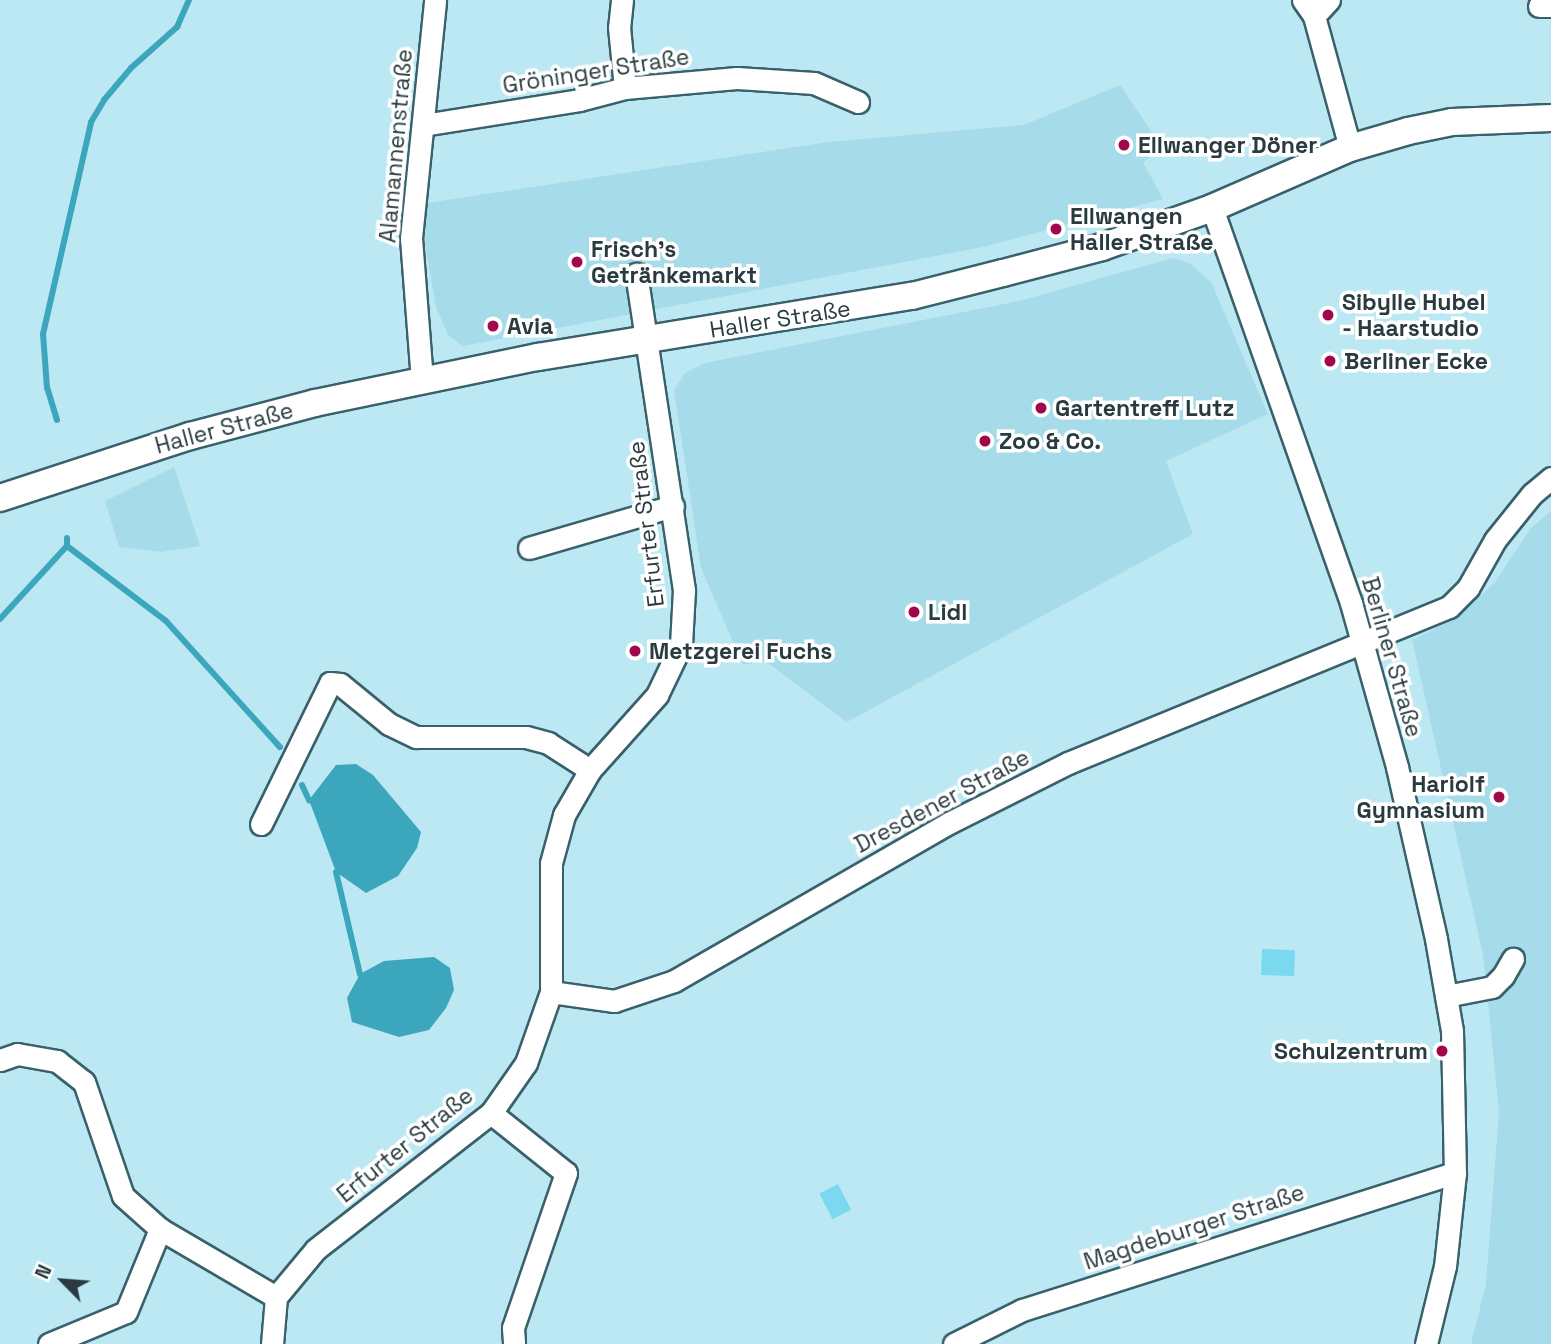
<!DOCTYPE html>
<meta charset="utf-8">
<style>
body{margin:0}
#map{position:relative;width:1551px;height:1344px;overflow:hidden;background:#bce8f3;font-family:"Space Grotesk",sans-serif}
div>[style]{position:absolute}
.built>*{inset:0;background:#a6dce9}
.green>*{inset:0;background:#7bd9ef;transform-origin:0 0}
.water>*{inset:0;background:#3ca6bd}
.stream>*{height:6px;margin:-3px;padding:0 3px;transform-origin:3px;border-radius:3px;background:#3ca6bd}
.roads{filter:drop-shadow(2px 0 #39616b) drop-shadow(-2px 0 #39616b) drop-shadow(0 2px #39616b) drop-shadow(0 -2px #39616b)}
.minor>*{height:21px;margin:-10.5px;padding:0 10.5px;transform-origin:10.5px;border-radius:10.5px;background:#fff}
.major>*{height:26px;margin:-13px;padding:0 13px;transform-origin:13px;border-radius:13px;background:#fff}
.dots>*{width:19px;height:19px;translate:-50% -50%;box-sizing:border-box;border:4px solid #fff;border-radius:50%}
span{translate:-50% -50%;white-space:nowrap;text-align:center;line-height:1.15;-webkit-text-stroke:7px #fff;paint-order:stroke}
.street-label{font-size:23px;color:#293b3f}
.poi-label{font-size:23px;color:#293b3f;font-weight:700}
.left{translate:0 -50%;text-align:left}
.right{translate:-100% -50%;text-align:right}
.north{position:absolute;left:28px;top:1246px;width:70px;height:70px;-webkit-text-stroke:5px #fff;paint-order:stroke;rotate:295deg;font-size:19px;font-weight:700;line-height:28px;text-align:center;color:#293b3f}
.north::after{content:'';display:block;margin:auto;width:24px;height:32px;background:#293b3f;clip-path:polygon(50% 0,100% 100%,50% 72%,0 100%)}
</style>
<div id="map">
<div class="built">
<div style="clip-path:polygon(1120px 85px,1164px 150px,1143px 162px,1163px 199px,983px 247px,463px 346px,448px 335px,436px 307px,425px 243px,427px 203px,828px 142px,1024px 125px)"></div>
<div style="clip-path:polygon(1173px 258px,1191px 264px,1211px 282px,1268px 414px,1166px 461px,1193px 534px,847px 722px,765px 661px,743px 665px,701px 568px,674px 390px,685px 373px,705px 363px,1019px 301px)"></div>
<div style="clip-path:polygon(174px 467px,200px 546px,161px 552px,119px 547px,105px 501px)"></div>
<div style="clip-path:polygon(1551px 511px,1551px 1344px,1471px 1344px,1486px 1284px,1499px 1111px,1483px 955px,1412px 640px,1457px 618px,1495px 582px,1531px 528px)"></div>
</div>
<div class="green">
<div style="left:1262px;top:949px;width:33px;height:26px;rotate:2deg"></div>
<div style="left:838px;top:1184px;width:29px;height:21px;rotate:63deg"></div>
</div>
<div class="water">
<div style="clip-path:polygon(356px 764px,373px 775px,421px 832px,417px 848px,398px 876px,366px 893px,336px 872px,309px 800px,336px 765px)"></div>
<div style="clip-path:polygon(434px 957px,450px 968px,454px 990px,446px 1008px,429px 1030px,399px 1037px,352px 1022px,347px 998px,360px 974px,384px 961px)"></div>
</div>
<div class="stream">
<div style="left:57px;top:420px;width:34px;rotate:-107deg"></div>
<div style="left:47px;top:388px;width:54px;rotate:-94.2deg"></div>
<div style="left:43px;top:334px;width:217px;rotate:-77.2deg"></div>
<div style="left:91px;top:122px;width:26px;rotate:-59deg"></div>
<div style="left:104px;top:100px;width:42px;rotate:-49.8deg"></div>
<div style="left:131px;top:68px;width:62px;rotate:-41.7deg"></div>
<div style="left:177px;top:27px;width:30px;rotate:-66deg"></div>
<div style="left:67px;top:546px;width:124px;rotate:37.1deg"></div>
<div style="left:166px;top:621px;width:170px;rotate:47.9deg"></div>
<div style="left:0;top:619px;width:99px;rotate:-47.5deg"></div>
<div style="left:67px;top:546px;width:8px;rotate:-90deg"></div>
<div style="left:302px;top:785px;width:17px;rotate:65deg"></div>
<div style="left:336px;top:872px;width:105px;rotate:76.8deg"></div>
</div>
<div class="roads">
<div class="minor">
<div style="left:622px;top:0;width:27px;rotate:96deg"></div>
<div style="left:619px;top:27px;width:61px;rotate:84.4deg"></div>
<div style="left:1303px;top:0;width:19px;rotate:55deg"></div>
<div style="left:1314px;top:16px;width:137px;rotate:74.7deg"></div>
<div style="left:1539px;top:6px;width:12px"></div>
<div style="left:1314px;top:16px;width:22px;rotate:-47deg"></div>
<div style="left:423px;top:125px;width:158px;rotate:-9.1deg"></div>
<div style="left:579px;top:100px;width:48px;rotate:-14.6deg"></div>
<div style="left:625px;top:88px;width:112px;rotate:-5.1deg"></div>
<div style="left:737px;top:78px;width:77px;rotate:3.7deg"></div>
<div style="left:814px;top:83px;width:48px;rotate:23.4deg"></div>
<div style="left:1212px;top:208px;width:419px;rotate:70.6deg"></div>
<div style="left:1351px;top:603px;width:170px;rotate:74.3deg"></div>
<div style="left:1397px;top:767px;width:176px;rotate:77.2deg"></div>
<div style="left:1436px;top:939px;width:93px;rotate:80.1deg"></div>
<div style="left:1452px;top:1031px;width:142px;rotate:88.8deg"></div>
<div style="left:1455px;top:1173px;width:94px;rotate:96.1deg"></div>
<div style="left:1445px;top:1266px;width:80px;rotate:103.7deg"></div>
<div style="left:422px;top:381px;width:143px;rotate:-94.4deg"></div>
<div style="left:411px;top:238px;width:239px;rotate:-84.2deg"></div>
<div style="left:529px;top:548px;width:150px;rotate:-16.3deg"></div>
<div style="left:261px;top:824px;width:157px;rotate:-63.9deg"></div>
<div style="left:330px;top:683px;width:10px;rotate:6deg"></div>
<div style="left:340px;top:684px;width:63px;rotate:39.2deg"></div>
<div style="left:389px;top:724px;width:30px;rotate:26deg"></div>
<div style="left:416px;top:737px;width:110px"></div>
<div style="left:526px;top:737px;width:23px;rotate:15deg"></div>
<div style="left:548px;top:743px;width:50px;rotate:32.7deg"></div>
<div style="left:551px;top:992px;width:64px;rotate:8.1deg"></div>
<div style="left:614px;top:1001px;width:63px;rotate:-18.4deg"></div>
<div style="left:674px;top:981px;width:317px;rotate:-29.9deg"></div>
<div style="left:949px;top:823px;width:133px;rotate:-26.8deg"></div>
<div style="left:1068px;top:763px;width:412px;rotate:-22.3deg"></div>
<div style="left:1449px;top:607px;width:27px;rotate:-45deg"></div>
<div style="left:1468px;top:588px;width:55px;rotate:-60.6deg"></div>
<div style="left:1495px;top:540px;width:59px;rotate:-51.2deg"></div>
<div style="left:1532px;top:494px;width:25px;rotate:-40deg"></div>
<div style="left:1446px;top:996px;width:47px;rotate:-11.1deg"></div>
<div style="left:1492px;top:987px;width:16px;rotate:-45deg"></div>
<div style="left:1503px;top:976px;width:20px;rotate:-60deg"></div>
<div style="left:0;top:1060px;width:18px;rotate:-19deg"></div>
<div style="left:17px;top:1054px;width:41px;rotate:9.9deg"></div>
<div style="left:57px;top:1061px;width:34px;rotate:38deg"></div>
<div style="left:84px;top:1082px;width:120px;rotate:71.1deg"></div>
<div style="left:123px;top:1196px;width:50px;rotate:41.7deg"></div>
<div style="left:160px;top:1229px;width:134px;rotate:30.4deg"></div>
<div style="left:491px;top:1113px;width:96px;rotate:38.7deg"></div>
<div style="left:566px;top:1173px;width:164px;rotate:108.9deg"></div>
<div style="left:513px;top:1328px;width:16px;rotate:86deg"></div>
<div style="left:49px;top:1344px;width:83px;rotate:-22.6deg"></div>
<div style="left:126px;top:1312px;width:90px;rotate:-67.7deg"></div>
<div style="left:272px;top:1344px;width:47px;rotate:-85.1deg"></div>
<div style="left:276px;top:1297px;width:62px;rotate:-50.2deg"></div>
<div style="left:316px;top:1249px;width:222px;rotate:-37.9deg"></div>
<div style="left:491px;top:1113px;width:61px;rotate:-55deg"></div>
<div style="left:526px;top:1063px;width:75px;rotate:-70.6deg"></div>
<div style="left:551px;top:992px;width:129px;rotate:-90deg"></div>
<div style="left:551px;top:863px;width:50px;rotate:-74.8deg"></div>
<div style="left:564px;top:815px;width:52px;rotate:-60deg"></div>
<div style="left:590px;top:770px;width:101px;rotate:-48.2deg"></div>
<div style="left:657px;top:695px;width:55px;rotate:-64.4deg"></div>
<div style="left:681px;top:645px;width:55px;rotate:-86.9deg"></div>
<div style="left:684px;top:590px;width:320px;rotate:-98.6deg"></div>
<div style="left:954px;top:1344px;width:76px;rotate:-26.6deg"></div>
<div style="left:1022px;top:1310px;width:454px;rotate:-17.6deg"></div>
</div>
<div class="major">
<div style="left:0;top:498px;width:200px;rotate:-18.1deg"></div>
<div style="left:190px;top:436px;width:129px;rotate:-14.8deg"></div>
<div style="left:315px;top:403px;width:228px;rotate:-11.7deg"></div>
<div style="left:538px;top:357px;width:379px;rotate:-9.3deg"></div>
<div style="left:912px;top:296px;width:94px;rotate:-14.2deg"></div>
<div style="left:1003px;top:273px;width:102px;rotate:-14.7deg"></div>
<div style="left:1102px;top:247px;width:51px;rotate:-19.5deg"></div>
<div style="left:1150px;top:230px;width:66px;rotate:-19.5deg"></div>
<div style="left:1212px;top:208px;width:150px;rotate:-23.5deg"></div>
<div style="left:1350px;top:148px;width:60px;rotate:-16.3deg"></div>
<div style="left:1408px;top:131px;width:45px;rotate:-11.6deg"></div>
<div style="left:1452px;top:122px;width:99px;rotate:-2.3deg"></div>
</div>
</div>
<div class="dots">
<div style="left:1124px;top:145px;background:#a1084b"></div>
<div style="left:1056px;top:229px;background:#a1084b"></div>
<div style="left:577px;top:262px;background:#a1084b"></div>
<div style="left:1328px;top:315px;background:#a1084b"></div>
<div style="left:493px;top:326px;background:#a1084b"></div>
<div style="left:1330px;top:361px;background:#a1084b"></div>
<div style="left:1041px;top:408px;background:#a1084b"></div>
<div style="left:985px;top:441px;background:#a1084b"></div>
<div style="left:914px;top:612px;background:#a1084b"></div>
<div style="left:635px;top:651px;background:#a1084b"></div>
<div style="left:1499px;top:797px;background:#a1084b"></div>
<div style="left:1442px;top:1051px;background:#a1084b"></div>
</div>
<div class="street-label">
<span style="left:596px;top:71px;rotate:-9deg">Gröninger Straße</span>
<span style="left:396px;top:146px;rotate:-85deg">Alamannenstraße</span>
<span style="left:780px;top:319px;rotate:-9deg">Haller Straße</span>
<span style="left:224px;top:428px;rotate:-15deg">Haller Straße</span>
<span style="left:646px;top:524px;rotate:-97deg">Erfurter Straße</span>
<span style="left:1392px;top:657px;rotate:74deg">Berliner Straße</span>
<span style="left:942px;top:801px;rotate:-28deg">Dresdener Straße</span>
<span style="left:405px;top:1145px;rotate:-39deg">Erfurter Straße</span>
<span style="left:1194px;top:1227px;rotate:-18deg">Magdeburger Straße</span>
</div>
<div class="poi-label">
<span class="left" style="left:1138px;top:145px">Ellwanger Döner</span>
<span class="left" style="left:1070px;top:229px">Ellwangen<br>Haller Straße</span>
<span class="left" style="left:591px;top:262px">Frisch's<br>Getränkemarkt</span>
<span class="left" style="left:1342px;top:315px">Sibylle Hubel<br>- Haarstudio</span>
<span class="left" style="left:507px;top:326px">Avia</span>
<span class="left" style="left:1344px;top:361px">Berliner Ecke</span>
<span class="left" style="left:1055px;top:408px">Gartentreff Lutz</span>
<span class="left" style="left:999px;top:441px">Zoo &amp; Co.</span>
<span class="left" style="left:928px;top:612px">Lidl</span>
<span class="left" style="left:649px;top:651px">Metzgerei Fuchs</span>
<span class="right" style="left:1485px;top:797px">Hariolf<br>Gymnasium</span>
<span class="right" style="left:1428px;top:1051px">Schulzentrum</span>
</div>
<div class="north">N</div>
</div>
